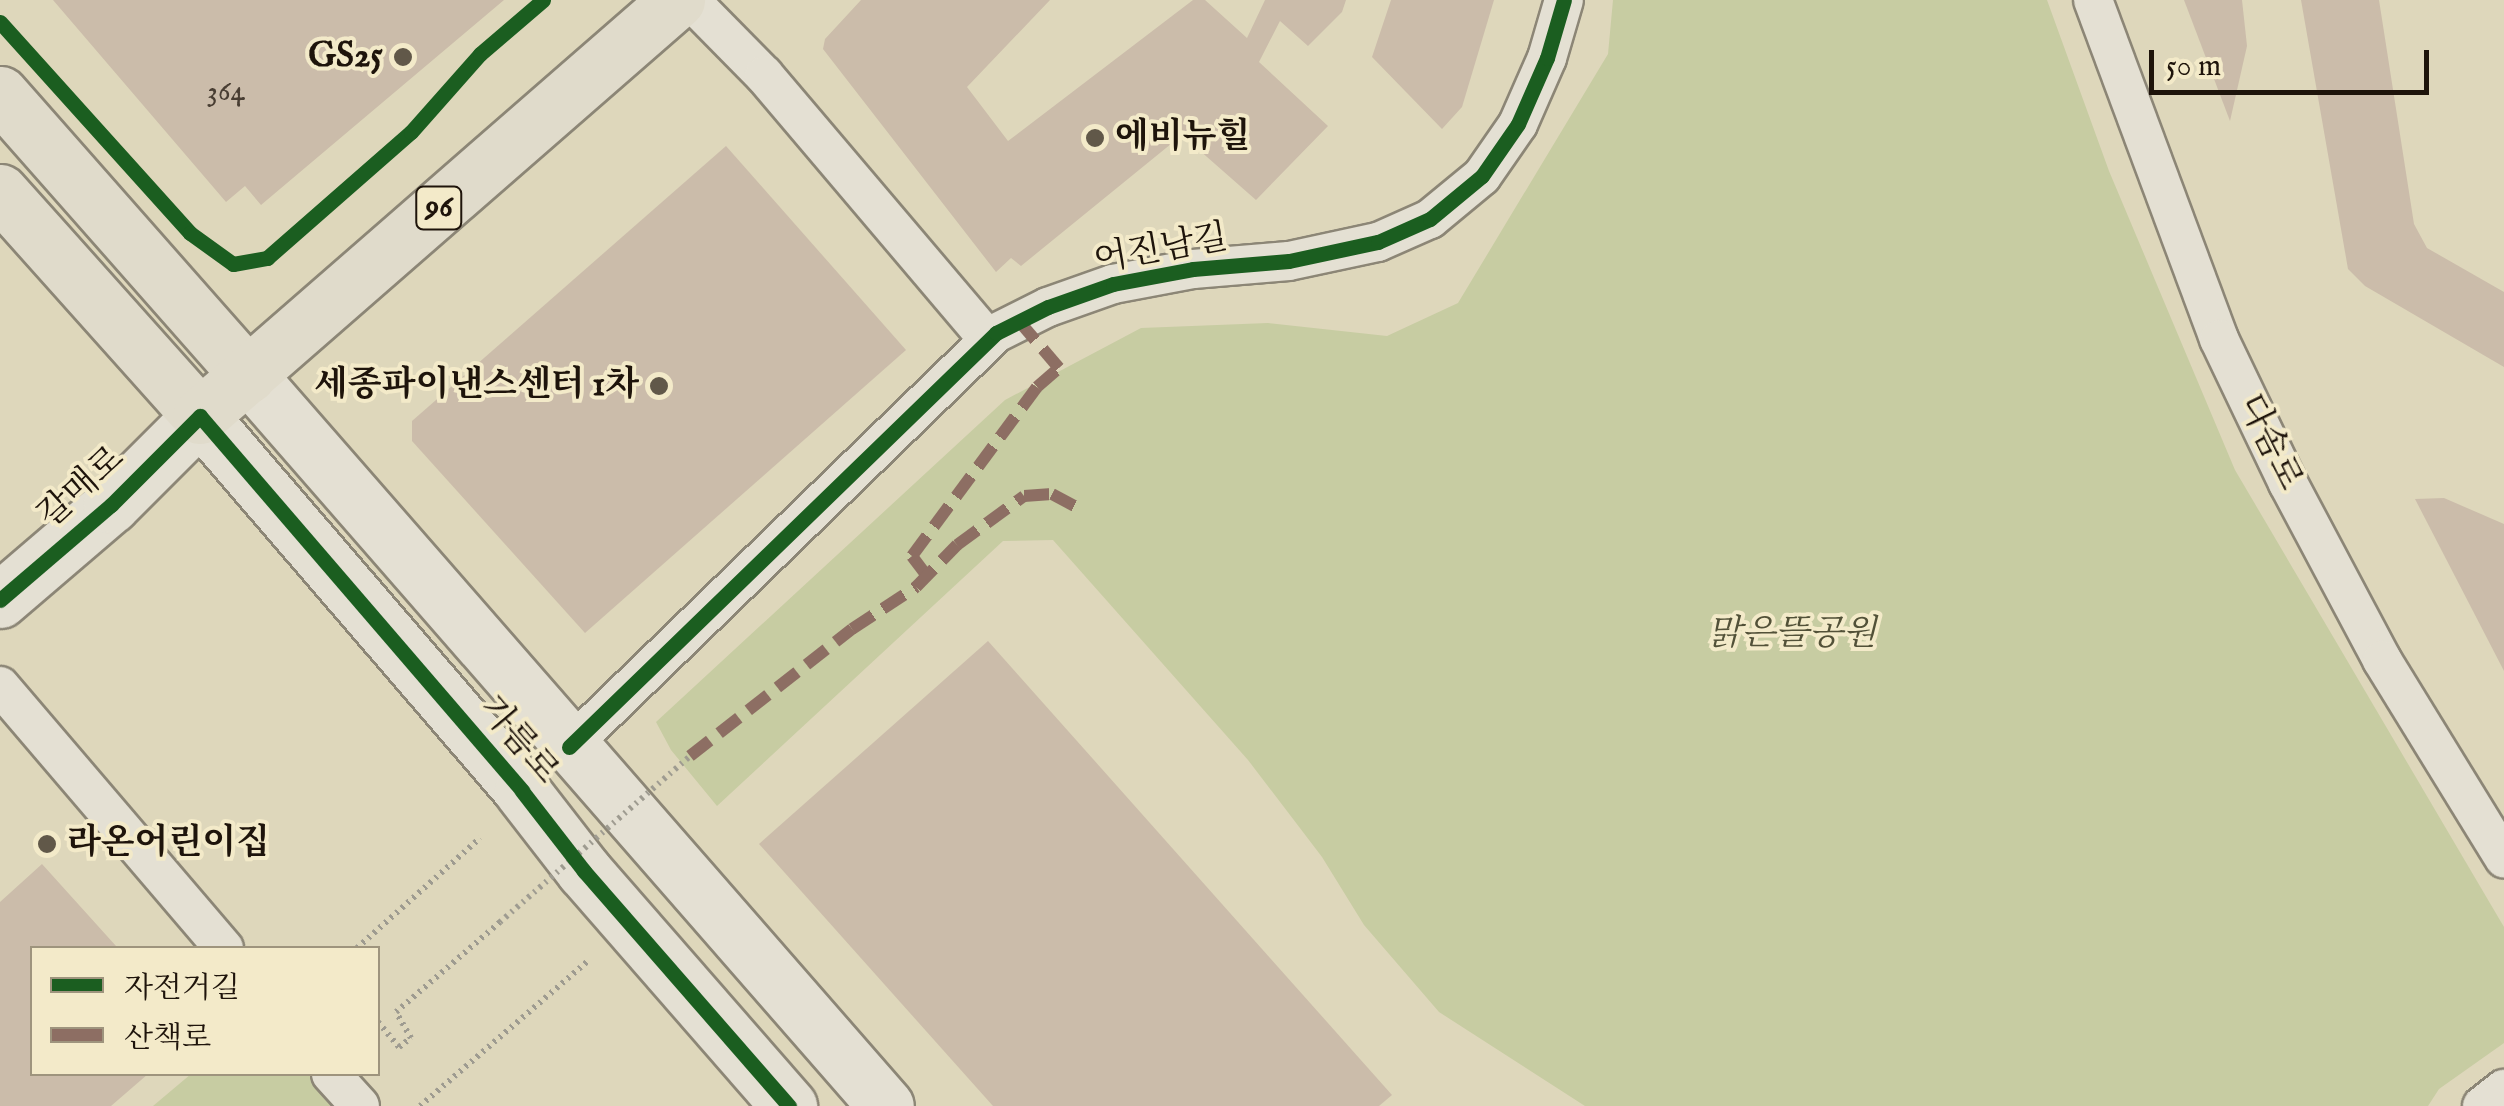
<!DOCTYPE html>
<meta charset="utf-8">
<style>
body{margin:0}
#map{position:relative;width:2504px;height:1106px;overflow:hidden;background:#ded7bb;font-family:"IM FELL English","Noto Serif KR",serif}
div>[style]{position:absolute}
.green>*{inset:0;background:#c7cca2}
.building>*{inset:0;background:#cbbcaa}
.path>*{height:6px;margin-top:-3px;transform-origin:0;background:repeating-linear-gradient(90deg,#9e9b90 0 2.5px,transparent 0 7.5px)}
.roads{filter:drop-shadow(2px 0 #8c8676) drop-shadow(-2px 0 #8c8676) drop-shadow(0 2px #8c8676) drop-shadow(0 -2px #8c8676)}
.street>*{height:38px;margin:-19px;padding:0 19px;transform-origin:19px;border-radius:19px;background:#e4e0d3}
.secondary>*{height:55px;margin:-27.5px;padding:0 27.5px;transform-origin:27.5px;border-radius:27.5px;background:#e4e0d3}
.primary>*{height:55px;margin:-27.5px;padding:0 27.5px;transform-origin:27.5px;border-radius:27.5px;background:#e0dbcb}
.path-bridge>*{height:6px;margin-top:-3px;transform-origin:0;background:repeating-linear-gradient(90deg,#9e9b90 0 2.5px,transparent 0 7.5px)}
.quiet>*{height:12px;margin-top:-6px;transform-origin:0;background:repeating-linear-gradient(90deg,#8d6e63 0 25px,transparent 0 37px)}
.cycleway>*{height:15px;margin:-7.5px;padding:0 7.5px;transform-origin:7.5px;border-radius:7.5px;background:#1b5e20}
.dots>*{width:28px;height:28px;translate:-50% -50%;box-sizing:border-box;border:5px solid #f3eac9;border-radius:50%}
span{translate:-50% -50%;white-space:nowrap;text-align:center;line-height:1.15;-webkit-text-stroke:8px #f3eac9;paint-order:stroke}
.number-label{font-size:30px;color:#493e33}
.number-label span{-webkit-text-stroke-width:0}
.shield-label span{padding:2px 8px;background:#f3eac9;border:2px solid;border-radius:8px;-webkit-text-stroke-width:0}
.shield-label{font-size:32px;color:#1e140b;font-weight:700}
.poi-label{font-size:35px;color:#1e140b;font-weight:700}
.right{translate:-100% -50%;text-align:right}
.left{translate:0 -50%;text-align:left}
.street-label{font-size:35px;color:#1e140b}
.park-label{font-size:35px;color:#525138;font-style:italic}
.legend{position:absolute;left:30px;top:946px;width:350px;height:130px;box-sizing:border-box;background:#f3eac9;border:2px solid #9e947d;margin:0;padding:12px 18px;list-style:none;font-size:30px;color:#1e140b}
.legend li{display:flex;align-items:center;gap:20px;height:50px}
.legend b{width:50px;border:2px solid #9e947d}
.scale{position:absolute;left:2149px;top:50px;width:280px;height:45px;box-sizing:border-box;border:5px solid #1e140b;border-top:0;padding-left:12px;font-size:30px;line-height:35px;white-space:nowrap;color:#1e140b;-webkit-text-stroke:8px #f3eac9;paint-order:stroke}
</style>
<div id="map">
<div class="green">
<div style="clip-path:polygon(1613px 0,2047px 0,2109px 171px,2235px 470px,2504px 927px,2504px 1043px,2439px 1089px,2428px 1106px,1585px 1106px,1439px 1012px,1364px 925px,1322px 857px,1248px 760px,1053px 540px,1003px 541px,717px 806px,671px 750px,656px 722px,1005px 400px,1141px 328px,1268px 323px,1387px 336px,1458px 303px,1608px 54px)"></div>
<div style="clip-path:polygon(191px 1074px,309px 1074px,337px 1106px,153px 1106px)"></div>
</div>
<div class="building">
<div style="clip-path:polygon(53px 0,504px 0,261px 205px,245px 186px,226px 202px)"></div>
<div style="clip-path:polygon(861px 0,1050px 0,967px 87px,1008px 141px,1193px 0,1205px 0,1247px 38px,1265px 0,1346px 0,1342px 12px,1308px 46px,1280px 21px,1259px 62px,1328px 126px,1256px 200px,1182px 135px,1021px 266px,1011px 258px,996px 272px,823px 49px,825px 39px)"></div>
<div style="clip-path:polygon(1391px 0,1494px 0,1462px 107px,1442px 129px,1372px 57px)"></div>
<div style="clip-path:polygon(2184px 0,2242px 0,2247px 46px,2230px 121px)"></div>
<div style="clip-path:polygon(2301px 0,2379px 0,2414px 224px,2427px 248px,2504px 292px,2504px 367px,2365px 286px,2348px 269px)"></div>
<div style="clip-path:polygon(726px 146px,906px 350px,585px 633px,412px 441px,412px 421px)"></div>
<div style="clip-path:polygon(2444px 498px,2504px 524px,2504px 671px,2415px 499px)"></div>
<div style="clip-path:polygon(988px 641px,1392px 1095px,1379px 1106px,993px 1106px,759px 844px)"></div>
<div style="clip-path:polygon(42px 864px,116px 946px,32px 948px,32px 1074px,148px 1074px,111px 1106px,0 1106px,0 902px)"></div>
</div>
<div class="path">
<div style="left:357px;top:948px;width:165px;rotate:-41.8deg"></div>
<div style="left:378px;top:1022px;width:33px;rotate:50deg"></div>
<div style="left:399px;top:1047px;width:15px;rotate:-37deg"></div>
<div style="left:411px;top:1038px;width:30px;rotate:-120deg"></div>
<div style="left:396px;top:1012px;width:138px;rotate:-40.9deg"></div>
<div style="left:420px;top:1106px;width:221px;rotate:-40.8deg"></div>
</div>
<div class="roads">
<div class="street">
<div style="left:690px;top:0;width:105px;rotate:45.4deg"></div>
<div style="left:764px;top:75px;width:346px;rotate:49.7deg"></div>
<div style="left:2093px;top:0;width:362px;rotate:69.6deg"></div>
<div style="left:2219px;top:339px;width:160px;rotate:64.4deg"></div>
<div style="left:2288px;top:483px;width:200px;rotate:62deg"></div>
<div style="left:2382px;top:660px;width:233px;rotate:58.4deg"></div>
<div style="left:0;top:686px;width:345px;rotate:49.5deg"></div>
<div style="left:569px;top:747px;width:595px;rotate:-44.11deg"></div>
<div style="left:996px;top:333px;width:58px;rotate:-26.6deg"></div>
<div style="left:1048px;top:307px;width:69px;rotate:-19.5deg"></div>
<div style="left:1113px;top:284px;width:81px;rotate:-10.6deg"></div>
<div style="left:1193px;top:269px;width:96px;rotate:-4.8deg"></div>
<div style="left:1289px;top:261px;width:91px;rotate:-12.1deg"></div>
<div style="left:1378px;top:242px;width:57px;rotate:-23.9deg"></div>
<div style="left:1430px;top:219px;width:67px;rotate:-39.6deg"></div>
<div style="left:1482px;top:176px;width:63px;rotate:-55.3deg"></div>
<div style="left:1518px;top:124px;width:72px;rotate:-66.3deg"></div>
<div style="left:1547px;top:58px;width:60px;rotate:-73.7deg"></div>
<div style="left:331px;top:1074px;width:43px;rotate:47.8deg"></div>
<div style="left:2482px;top:1106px;width:28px;rotate:-38deg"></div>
</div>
<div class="secondary">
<div style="left:248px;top:375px;width:970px;rotate:48.89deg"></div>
<div style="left:0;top:600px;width:146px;rotate:-40.6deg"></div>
<div style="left:111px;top:505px;width:126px;rotate:-45deg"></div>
<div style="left:200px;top:416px;width:494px;rotate:49.3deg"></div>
<div style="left:522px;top:791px;width:101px;rotate:52.2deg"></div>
<div style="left:584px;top:871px;width:312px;rotate:48.9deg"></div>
</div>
<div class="primary">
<div style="left:0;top:94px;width:375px;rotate:48.6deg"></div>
<div style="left:0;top:192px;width:300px;rotate:48.2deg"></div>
<div style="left:200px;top:416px;width:633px;rotate:-41.09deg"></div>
</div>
</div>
<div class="path-bridge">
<div style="left:500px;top:922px;width:252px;rotate:-41.1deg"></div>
</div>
<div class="quiet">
<div style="left:927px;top:576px;width:25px;rotate:-127deg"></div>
<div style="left:912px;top:556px;width:210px;rotate:-53.5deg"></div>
<div style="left:1037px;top:387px;width:29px;rotate:-41deg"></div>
<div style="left:1059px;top:368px;width:62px;rotate:-130.4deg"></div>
<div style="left:690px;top:756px;width:206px;rotate:-38.1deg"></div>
<div style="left:852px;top:629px;width:77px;rotate:-33.3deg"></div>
<div style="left:916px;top:587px;width:59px;rotate:-45.7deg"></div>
<div style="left:957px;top:545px;width:83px;rotate:-36.2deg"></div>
<div style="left:1024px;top:496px;width:28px;rotate:-4deg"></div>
<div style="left:1052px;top:494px;width:27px;rotate:28deg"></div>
</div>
<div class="cycleway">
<div style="left:0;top:22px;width:284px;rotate:48deg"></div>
<div style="left:190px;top:233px;width:53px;rotate:35.8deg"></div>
<div style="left:233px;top:264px;width:35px;rotate:-10deg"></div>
<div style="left:267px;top:258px;width:191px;rotate:-41.2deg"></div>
<div style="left:411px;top:132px;width:104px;rotate:-48.5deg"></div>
<div style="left:480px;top:54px;width:83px;rotate:-40.6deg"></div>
<div style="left:0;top:600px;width:146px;rotate:-40.6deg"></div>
<div style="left:111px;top:505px;width:126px;rotate:-45deg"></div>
<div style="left:200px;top:416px;width:494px;rotate:49.3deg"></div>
<div style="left:522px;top:791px;width:101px;rotate:52.2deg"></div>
<div style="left:584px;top:871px;width:312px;rotate:48.9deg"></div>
<div style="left:569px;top:747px;width:595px;rotate:-44.11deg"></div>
<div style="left:996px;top:333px;width:58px;rotate:-26.6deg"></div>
<div style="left:1048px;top:307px;width:69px;rotate:-19.5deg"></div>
<div style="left:1113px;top:284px;width:81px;rotate:-10.6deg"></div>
<div style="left:1193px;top:269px;width:96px;rotate:-4.8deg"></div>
<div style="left:1289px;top:261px;width:91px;rotate:-12.1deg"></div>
<div style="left:1378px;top:242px;width:57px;rotate:-23.9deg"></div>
<div style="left:1430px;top:219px;width:67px;rotate:-39.6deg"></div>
<div style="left:1482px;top:176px;width:63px;rotate:-55.3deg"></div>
<div style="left:1518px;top:124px;width:72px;rotate:-66.3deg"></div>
<div style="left:1547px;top:58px;width:60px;rotate:-73.7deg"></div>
</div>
<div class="dots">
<div style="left:403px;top:57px;background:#615849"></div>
<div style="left:1095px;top:138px;background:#615849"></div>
<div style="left:659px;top:386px;background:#615849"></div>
<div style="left:47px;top:844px;background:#615849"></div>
</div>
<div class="number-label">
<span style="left:226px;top:92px">364</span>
</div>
<div class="shield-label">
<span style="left:439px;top:208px">96</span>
</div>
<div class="poi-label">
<span class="right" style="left:383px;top:57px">GS25</span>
<span class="left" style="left:1115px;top:138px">에비뉴힐</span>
<span class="right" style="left:639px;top:386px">세종파이낸스센터 1차</span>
<span class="left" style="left:67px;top:844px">라온어린이집</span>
</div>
<div class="street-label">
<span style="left:1161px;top:250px;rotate:-10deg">어진남길</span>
<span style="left:2269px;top:443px;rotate:64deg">다솜로</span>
<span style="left:82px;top:488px;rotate:-42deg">갈매로</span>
<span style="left:518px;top:741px;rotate:50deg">가름로</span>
</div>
<div class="park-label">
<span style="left:1792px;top:635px">맑은뜰공원</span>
</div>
<ul class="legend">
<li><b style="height:12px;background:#1b5e20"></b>자전거길</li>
<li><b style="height:12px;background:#8d6e63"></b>산책로</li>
</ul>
<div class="scale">50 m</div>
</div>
